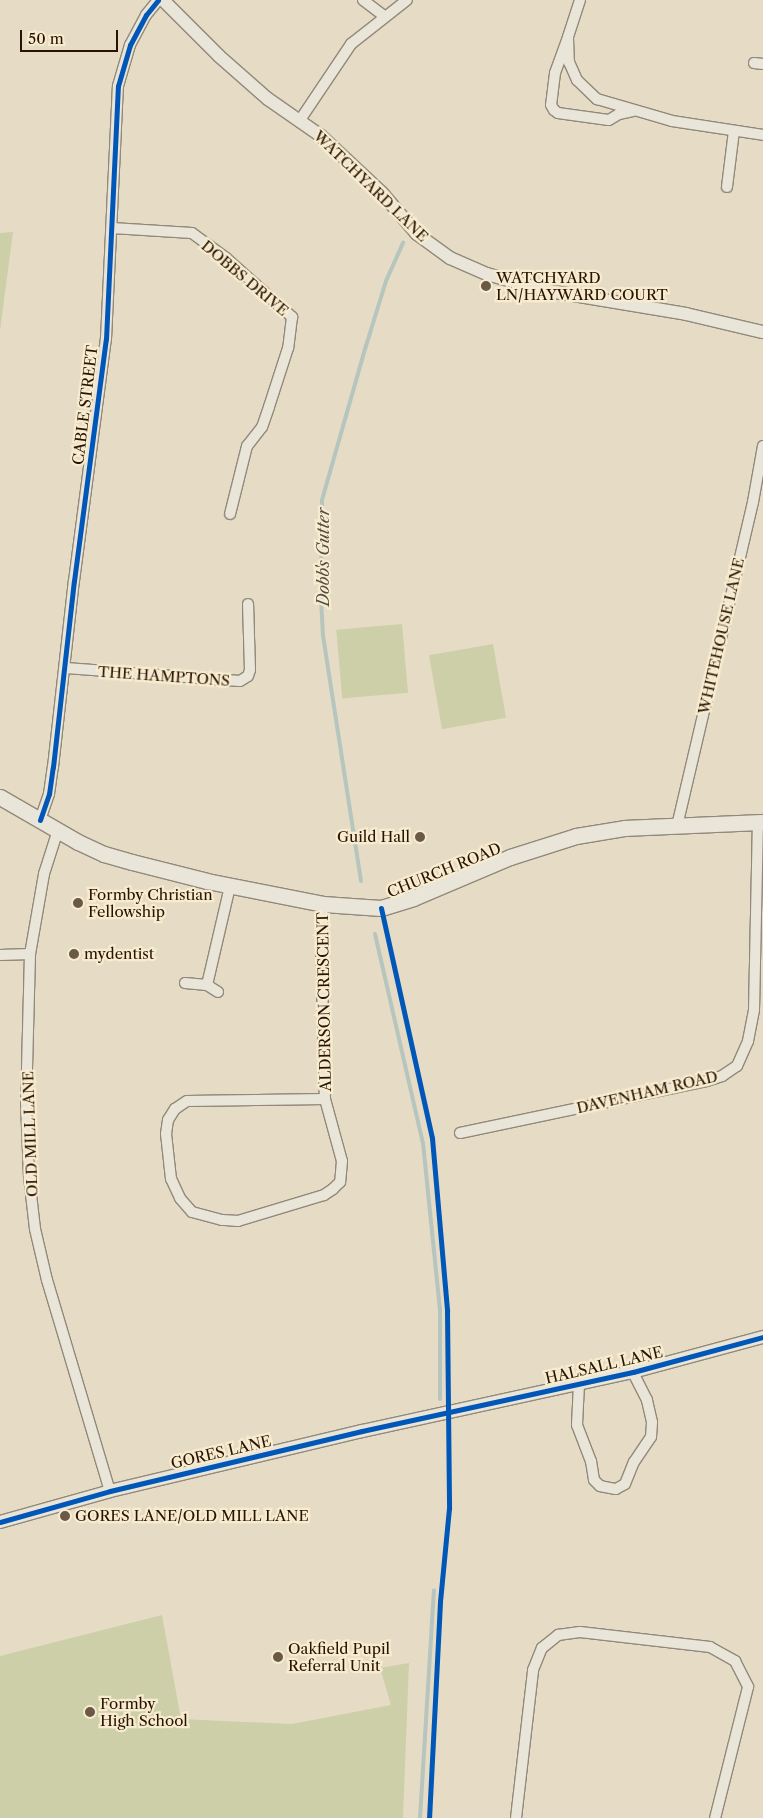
<!DOCTYPE html>
<style>
body{margin:0}
#map{position:relative;width:763px;height:1818px;overflow:hidden;background:#e6dcc5;font-family:"Libre Caslon Text",serif}
div>[style]{position:absolute}
.green>*{inset:0;background:#cdcfa8;transform-origin:0 0}
.stream>*{height:4px;margin:-2px;padding:0 2px;transform-origin:2px;border-radius:2px;background:#b6c5bd}
.roads{filter:drop-shadow(1px 0 #91897a) drop-shadow(-1px 0 #91897a) drop-shadow(0 1px #91897a) drop-shadow(0 -1px #91897a)}
.minor>*{height:10px;margin:-5px;padding:0 5px;transform-origin:5px;border-radius:5px;background:#eae5d9}
.tertiary>*{height:12px;margin:-6px;padding:0 6px;transform-origin:6px;border-radius:6px;background:#eae5d9}
.secondary>*{height:15px;margin:-7.5px;padding:0 7.5px;transform-origin:7.5px;border-radius:7.5px;background:#eae5d9}
.cycleway>*{height:5px;margin:-2.5px;padding:0 2.5px;transform-origin:2.5px;border-radius:2.5px;background:#0057b8}
.dots>*{width:14px;height:14px;translate:-50% -50%;box-sizing:border-box;border:2px solid #f8ecd0;border-radius:50%}
span{translate:-50% -50%;white-space:nowrap;text-align:center;line-height:1.15;-webkit-text-stroke:4.5px #f8ecd0;paint-order:stroke}
.street-label{font-size:15px;color:#281300}
.poi-label{font-size:15px;color:#281300}
.left{translate:0 -50%;text-align:left}
.right{translate:-100% -50%;text-align:right}
.water-label{font-size:16px;color:#524e41;font-style:italic}
.scale{position:absolute;left:20px;top:30px;width:98px;height:22px;box-sizing:border-box;border:2px solid #281300;border-top:0;padding-left:6px;font-size:15px;line-height:18px;white-space:nowrap;color:#281300;-webkit-text-stroke:4px #f8ecd0;paint-order:stroke}
</style>
<div id="map">
<div class="green">
<div style="clip-path:polygon(13px 232px,0 331px,0 233px)"></div>
<div style="left:402px;top:624px;width:69px;height:66px;rotate:85deg"></div>
<div style="left:493px;top:644px;width:75px;height:65px;rotate:80deg"></div>
<div style="clip-path:polygon(162px 1615px,181px 1719px,292px 1724px,391px 1705px,380px 1668px,409px 1663px,403px 1818px,0 1818px,0 1656px)"></div>
</div>
<div class="stream">
<div style="left:361px;top:881px;width:248px;rotate:-98.8deg"></div>
<div style="left:323px;top:636px;width:39px;rotate:-93deg"></div>
<div style="left:321px;top:597px;width:97px;rotate:-89.4deg"></div>
<div style="left:322px;top:500px;width:160px;rotate:-74.1deg"></div>
<div style="left:366px;top:346px;width:68px;rotate:-72.9deg"></div>
<div style="left:386px;top:281px;width:42px;rotate:-65.9deg"></div>
<div style="left:375px;top:934px;width:214px;rotate:77.1deg"></div>
<div style="left:423px;top:1143px;width:168px;rotate:84.2deg"></div>
<div style="left:440px;top:1310px;width:89px;rotate:90deg"></div>
<div style="left:420px;top:1818px;width:228px;rotate:-86.5deg"></div>
</div>
<div class="roads">
<div class="minor">
<div style="left:363px;top:0;width:26px;rotate:37deg"></div>
<div style="left:580px;top:0;width:40px;rotate:108deg"></div>
<div style="left:568px;top:38px;width:24px;rotate:88deg"></div>
<div style="left:569px;top:62px;width:20px;rotate:66deg"></div>
<div style="left:577px;top:80px;width:28px;rotate:44deg"></div>
<div style="left:597px;top:99px;width:78px;rotate:16.3deg"></div>
<div style="left:672px;top:121px;width:92px;rotate:8.7deg"></div>
<div style="left:567px;top:40px;width:35px;rotate:110deg"></div>
<div style="left:555px;top:73px;width:32px;rotate:97deg"></div>
<div style="left:551px;top:105px;width:6px;rotate:59deg"></div>
<div style="left:554px;top:110px;width:5px;rotate:37deg"></div>
<div style="left:558px;top:113px;width:51px;rotate:7.8deg"></div>
<div style="left:609px;top:120px;width:12px;rotate:-31deg"></div>
<div style="left:619px;top:114px;width:14px;rotate:-12deg"></div>
<div style="left:754px;top:63px;width:9px;rotate:6deg"></div>
<div style="left:300px;top:120px;width:92px;rotate:-56.1deg"></div>
<div style="left:351px;top:44px;width:71px;rotate:-38.2deg"></div>
<div style="left:727px;top:187px;width:56px;rotate:-82.9deg"></div>
<div style="left:112px;top:228px;width:80px;rotate:3.6deg"></div>
<div style="left:192px;top:233px;width:42px;rotate:36.3deg"></div>
<div style="left:226px;top:258px;width:89px;rotate:41.8deg"></div>
<div style="left:292px;top:317px;width:31px;rotate:97deg"></div>
<div style="left:288px;top:348px;width:62px;rotate:107.9deg"></div>
<div style="left:269px;top:407px;width:21px;rotate:109deg"></div>
<div style="left:262px;top:427px;width:24px;rotate:128deg"></div>
<div style="left:247px;top:446px;width:70px;rotate:104deg"></div>
<div style="left:66px;top:668px;width:174px;rotate:4.3deg"></div>
<div style="left:240px;top:681px;width:9px;rotate:-32deg"></div>
<div style="left:248px;top:676px;width:6px;rotate:-72deg"></div>
<div style="left:250px;top:670px;width:66px;rotate:-91.7deg"></div>
<div style="left:40px;top:820px;width:28px;rotate:-71deg"></div>
<div style="left:49px;top:794px;width:27px;rotate:-82deg"></div>
<div style="left:53px;top:767px;width:187px;rotate:-83.6deg"></div>
<div style="left:74px;top:581px;width:244px;rotate:-82.5deg"></div>
<div style="left:106px;top:339px;width:253px;rotate:-87.3deg"></div>
<div style="left:118px;top:86px;width:43px;rotate:-73.7deg"></div>
<div style="left:130px;top:45px;width:34px;rotate:-62deg"></div>
<div style="left:146px;top:15px;width:19px;rotate:-51deg"></div>
<div style="left:677px;top:826px;width:333px;rotate:-76.8deg"></div>
<div style="left:753px;top:502px;width:57px;rotate:-79.9deg"></div>
<div style="left:58px;top:830px;width:46px;rotate:107.7deg"></div>
<div style="left:44px;top:874px;width:81px;rotate:99.9deg"></div>
<div style="left:30px;top:954px;width:148px;rotate:91.5deg"></div>
<div style="left:26px;top:1102px;width:75px;rotate:87.7deg"></div>
<div style="left:29px;top:1177px;width:52px;rotate:83.4deg"></div>
<div style="left:35px;top:1229px;width:52px;rotate:76.8deg"></div>
<div style="left:47px;top:1280px;width:220px;rotate:73.4deg"></div>
<div style="left:323px;top:904px;width:35px;rotate:93deg"></div>
<div style="left:321px;top:939px;width:160px;rotate:88.6deg"></div>
<div style="left:325px;top:1099px;width:64px;rotate:74.7deg"></div>
<div style="left:342px;top:1161px;width:21px;rotate:95deg"></div>
<div style="left:340px;top:1182px;width:10px;rotate:135deg"></div>
<div style="left:333px;top:1189px;width:11px;rotate:146deg"></div>
<div style="left:324px;top:1195px;width:90px;rotate:163.2deg"></div>
<div style="left:238px;top:1221px;width:16px;rotate:-176deg"></div>
<div style="left:222px;top:1220px;width:31px;rotate:-165deg"></div>
<div style="left:192px;top:1212px;width:18px;rotate:-131deg"></div>
<div style="left:180px;top:1198px;width:21px;rotate:-115deg"></div>
<div style="left:171px;top:1179px;width:45px;rotate:-96.3deg"></div>
<div style="left:166px;top:1134px;width:14px;rotate:-82deg"></div>
<div style="left:168px;top:1120px;width:13px;rotate:-58deg"></div>
<div style="left:175px;top:1109px;width:14px;rotate:-34deg"></div>
<div style="left:187px;top:1101px;width:138px;rotate:-0.8deg"></div>
<div style="left:0;top:955px;width:30px;rotate:-2deg"></div>
<div style="left:185px;top:983px;width:22px;rotate:5deg"></div>
<div style="left:207px;top:985px;width:13px;rotate:32deg"></div>
<div style="left:207px;top:985px;width:102px;rotate:-76.9deg"></div>
<div style="left:460px;top:1133px;width:252px;rotate:-11.9deg"></div>
<div style="left:707px;top:1081px;width:16px;rotate:-18deg"></div>
<div style="left:722px;top:1076px;width:18px;rotate:-34deg"></div>
<div style="left:737px;top:1066px;width:27px;rotate:-66deg"></div>
<div style="left:748px;top:1041px;width:32px;rotate:-79deg"></div>
<div style="left:754px;top:1010px;width:188px;rotate:-88.8deg"></div>
<div style="left:579px;top:1384px;width:41px;rotate:92.8deg"></div>
<div style="left:577px;top:1425px;width:39px;rotate:69deg"></div>
<div style="left:591px;top:1461px;width:19px;rotate:81deg"></div>
<div style="left:594px;top:1480px;width:8px;rotate:45deg"></div>
<div style="left:600px;top:1486px;width:16px;rotate:11deg"></div>
<div style="left:616px;top:1489px;width:10px;rotate:-29deg"></div>
<div style="left:625px;top:1484px;width:24px;rotate:-68deg"></div>
<div style="left:634px;top:1462px;width:30px;rotate:-56deg"></div>
<div style="left:651px;top:1437px;width:15px;rotate:-86deg"></div>
<div style="left:652px;top:1422px;width:23px;rotate:-103deg"></div>
<div style="left:647px;top:1400px;width:31px;rotate:-117deg"></div>
<div style="left:516px;top:1818px;width:149px;rotate:-83.4deg"></div>
<div style="left:533px;top:1670px;width:24px;rotate:-68deg"></div>
<div style="left:542px;top:1648px;width:21px;rotate:-39deg"></div>
<div style="left:558px;top:1635px;width:22px;rotate:-8deg"></div>
<div style="left:580px;top:1632px;width:131px;rotate:6.6deg"></div>
<div style="left:710px;top:1647px;width:29px;rotate:29deg"></div>
<div style="left:735px;top:1661px;width:29px;rotate:63deg"></div>
<div style="left:748px;top:1687px;width:135px;rotate:104.1deg"></div>
</div>
<div class="tertiary">
<div style="left:163px;top:0;width:79px;rotate:45deg"></div>
<div style="left:219px;top:56px;width:65px;rotate:41.3deg"></div>
<div style="left:268px;top:99px;width:65px;rotate:34.9deg"></div>
<div style="left:321px;top:136px;width:83px;rotate:43.1deg"></div>
<div style="left:382px;top:193px;width:54px;rotate:49.5deg"></div>
<div style="left:417px;top:234px;width:41px;rotate:36deg"></div>
<div style="left:450px;top:258px;width:40px;rotate:23.4deg"></div>
<div style="left:487px;top:274px;width:58px;rotate:15.9deg"></div>
<div style="left:543px;top:290px;width:145px;rotate:9.5deg"></div>
<div style="left:686px;top:314px;width:79px;rotate:13.2deg"></div>
<div style="left:0;top:1522px;width:114px;rotate:-15.7deg"></div>
<div style="left:110px;top:1491px;width:259px;rotate:-13.4deg"></div>
<div style="left:362px;top:1431px;width:277px;rotate:-12.3deg"></div>
<div style="left:633px;top:1372px;width:135px;rotate:-15.1deg"></div>
</div>
<div class="secondary">
<div style="left:0;top:797px;width:90px;rotate:30deg"></div>
<div style="left:78px;top:842px;width:29px;rotate:25deg"></div>
<div style="left:104px;top:854px;width:29px;rotate:16deg"></div>
<div style="left:132px;top:862px;width:77px;rotate:14.2deg"></div>
<div style="left:207px;top:881px;width:118px;rotate:11.2deg"></div>
<div style="left:323px;top:904px;width:58px;rotate:3.9deg"></div>
<div style="left:381px;top:908px;width:34px;rotate:-17deg"></div>
<div style="left:413px;top:898px;width:105px;rotate:-22.9deg"></div>
<div style="left:510px;top:857px;width:69px;rotate:-17.7deg"></div>
<div style="left:576px;top:836px;width:50px;rotate:-9.3deg"></div>
<div style="left:625px;top:828px;width:138px;rotate:-2.5deg"></div>
</div>
</div>
<div class="cycleway">
<div style="left:40px;top:820px;width:28px;rotate:-71deg"></div>
<div style="left:49px;top:794px;width:27px;rotate:-82deg"></div>
<div style="left:53px;top:767px;width:187px;rotate:-83.6deg"></div>
<div style="left:74px;top:581px;width:244px;rotate:-82.5deg"></div>
<div style="left:106px;top:339px;width:253px;rotate:-87.3deg"></div>
<div style="left:118px;top:86px;width:43px;rotate:-73.7deg"></div>
<div style="left:130px;top:45px;width:34px;rotate:-62deg"></div>
<div style="left:146px;top:15px;width:19px;rotate:-51deg"></div>
<div style="left:381px;top:908px;width:236px;rotate:77.5deg"></div>
<div style="left:432px;top:1138px;width:174px;rotate:85deg"></div>
<div style="left:447px;top:1311px;width:197px;rotate:89.4deg"></div>
<div style="left:449px;top:1508px;width:94px;rotate:95.5deg"></div>
<div style="left:440px;top:1602px;width:216px;rotate:92.9deg"></div>
<div style="left:0;top:1522px;width:114px;rotate:-15.7deg"></div>
<div style="left:110px;top:1491px;width:259px;rotate:-13.4deg"></div>
<div style="left:362px;top:1431px;width:277px;rotate:-12.3deg"></div>
<div style="left:633px;top:1372px;width:135px;rotate:-15.1deg"></div>
</div>
<div class="dots">
<div style="left:486px;top:286px;background:#6a5945"></div>
<div style="left:420px;top:837px;background:#6a5945"></div>
<div style="left:78px;top:903px;background:#6a5945"></div>
<div style="left:74px;top:954px;background:#6a5945"></div>
<div style="left:65px;top:1516px;background:#6a5945"></div>
<div style="left:278px;top:1657px;background:#6a5945"></div>
<div style="left:90px;top:1712px;background:#6a5945"></div>
</div>
<div class="street-label">
<span style="left:371px;top:186px;rotate:44deg">WATCHYARD LANE</span>
<span style="left:245px;top:278px;rotate:40deg">DOBBS DRIVE</span>
<span style="left:85px;top:405px;rotate:-83deg">CABLE STREET</span>
<span style="left:721px;top:636px;rotate:-77deg">WHITEHOUSE LANE</span>
<span style="left:164px;top:676px;rotate:4deg">THE HAMPTONS</span>
<span style="left:444px;top:870px;rotate:-22deg">CHURCH ROAD</span>
<span style="left:324px;top:1002px;rotate:-91deg">ALDERSON CRESCENT</span>
<span style="left:647px;top:1092px;rotate:-13deg">DAVENHAM ROAD</span>
<span style="left:30px;top:1134px;rotate:-92deg">OLD MILL LANE</span>
<span style="left:604px;top:1365px;rotate:-13deg">HALSALL LANE</span>
<span style="left:221px;top:1452px;rotate:-13deg">GORES LANE</span>
</div>
<div class="poi-label">
<span class="left" style="left:496px;top:286px">WATCHYARD<br>LN/HAYWARD COURT</span>
<span class="right" style="left:410px;top:837px">Guild Hall</span>
<span class="left" style="left:88px;top:903px">Formby Christian<br>Fellowship</span>
<span class="left" style="left:84px;top:954px">mydentist</span>
<span class="left" style="left:75px;top:1516px">GORES LANE/OLD MILL LANE</span>
<span class="left" style="left:288px;top:1657px">Oakfield Pupil<br>Referral Unit</span>
<span class="left" style="left:100px;top:1712px">Formby<br>High School</span>
</div>
<div class="water-label">
<span style="left:323px;top:557px;rotate:-90deg">Dobb's Gutter</span>
</div>
<div class="scale">50 m</div>
</div>
